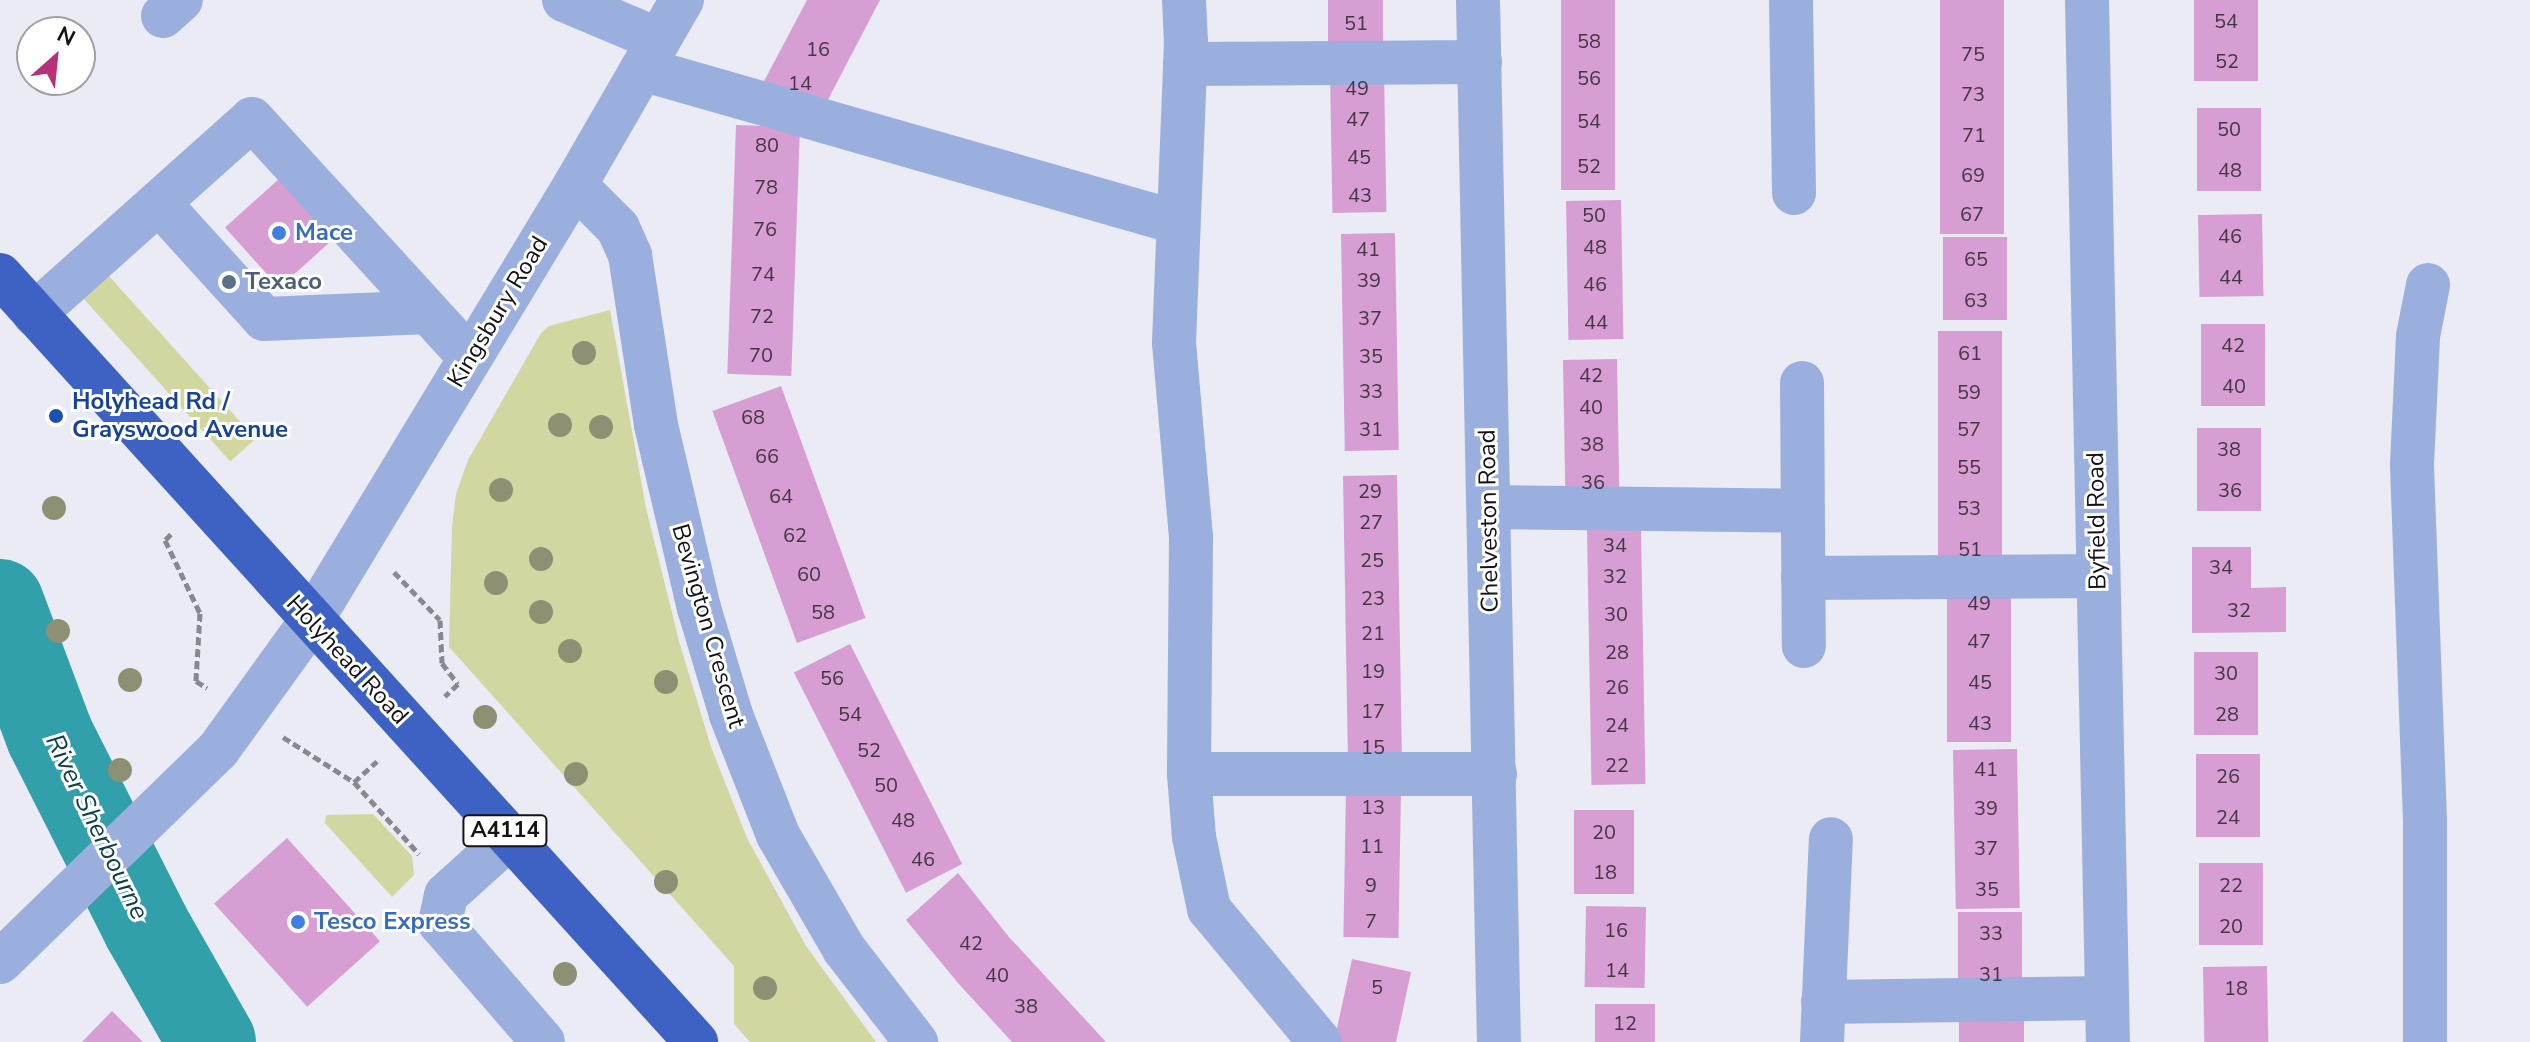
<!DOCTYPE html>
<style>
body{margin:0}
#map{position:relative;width:2530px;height:1042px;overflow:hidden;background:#eaebf4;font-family:"Nunito Sans",sans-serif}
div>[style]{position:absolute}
.green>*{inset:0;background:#d2d7a2;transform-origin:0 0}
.river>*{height:88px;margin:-44px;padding:0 44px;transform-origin:44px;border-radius:44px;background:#31a0ab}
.building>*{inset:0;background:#d79ed3;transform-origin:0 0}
.path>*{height:5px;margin-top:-2.5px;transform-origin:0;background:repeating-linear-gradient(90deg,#88888f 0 8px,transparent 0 12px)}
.minor>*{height:44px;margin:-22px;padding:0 22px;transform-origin:22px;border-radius:22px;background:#9aafdd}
.highway>*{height:44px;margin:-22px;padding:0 22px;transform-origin:22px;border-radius:22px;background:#3d62c3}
.trees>*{width:24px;height:24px;margin:-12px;border-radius:50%;background:#8e9073}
.dots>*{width:22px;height:22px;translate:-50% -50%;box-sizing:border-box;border:4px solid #fff;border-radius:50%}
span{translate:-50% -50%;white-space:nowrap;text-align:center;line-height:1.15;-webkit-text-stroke:6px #fff;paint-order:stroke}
.number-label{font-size:20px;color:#443645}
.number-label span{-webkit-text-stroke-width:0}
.shield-label span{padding:2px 6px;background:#fff;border:2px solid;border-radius:6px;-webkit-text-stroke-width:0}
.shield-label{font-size:22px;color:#131316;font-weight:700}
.shop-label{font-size:24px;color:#366cbe;font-weight:700}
.left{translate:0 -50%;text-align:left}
.service-label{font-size:24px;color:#4e5e75;font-weight:700}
.street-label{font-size:24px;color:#131316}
.transit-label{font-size:24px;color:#164399;font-weight:700}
.water-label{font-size:26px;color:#0c3e43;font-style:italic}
.north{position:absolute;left:16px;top:16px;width:80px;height:80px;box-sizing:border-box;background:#fff;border:2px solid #a1a1a2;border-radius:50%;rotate:27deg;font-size:22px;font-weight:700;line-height:32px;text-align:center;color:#131316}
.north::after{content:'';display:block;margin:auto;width:28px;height:36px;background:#b63178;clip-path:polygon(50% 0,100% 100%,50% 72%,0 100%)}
</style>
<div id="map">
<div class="green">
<div style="left:109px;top:276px;width:219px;height:34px;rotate:48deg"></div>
<div style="clip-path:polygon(610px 310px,646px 508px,679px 641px,711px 747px,747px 838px,806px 946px,876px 1042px,750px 1042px,734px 1024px,734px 966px,449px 647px,452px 527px,456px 494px,468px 460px,541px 333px,549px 326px)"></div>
<div style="clip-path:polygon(373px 814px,412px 856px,414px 875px,392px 897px,325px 823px,326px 815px)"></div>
</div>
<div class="river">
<div style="left:0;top:603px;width:142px;rotate:69.4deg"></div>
<div style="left:50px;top:736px;width:215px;rotate:63.2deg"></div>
<div style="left:147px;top:928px;width:131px;rotate:60.3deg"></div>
</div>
<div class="building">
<div style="clip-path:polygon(807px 0,880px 0,820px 115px,762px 85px)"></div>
<div style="left:1328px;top:0;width:55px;height:41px"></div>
<div style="left:1561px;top:0;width:54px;height:190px"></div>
<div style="left:1940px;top:0;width:64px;height:234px"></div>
<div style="left:2194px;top:0;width:64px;height:81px"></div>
<div style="left:1384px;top:72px;width:140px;height:54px;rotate:89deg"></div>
<div style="left:2197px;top:108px;width:64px;height:83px"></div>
<div style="left:736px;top:125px;width:64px;height:249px;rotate:2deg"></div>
<div style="left:280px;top:178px;width:81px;height:74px;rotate:48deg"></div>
<div style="left:1621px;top:200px;width:139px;height:55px;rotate:89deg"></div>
<div style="left:2262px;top:214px;width:82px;height:64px;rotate:89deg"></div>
<div style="left:1395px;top:233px;width:217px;height:54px;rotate:89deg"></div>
<div style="left:1943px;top:237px;width:64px;height:83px"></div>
<div style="left:2201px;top:324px;width:64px;height:82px"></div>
<div style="left:2002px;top:331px;width:237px;height:64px;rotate:90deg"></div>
<div style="left:1617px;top:359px;width:140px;height:54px;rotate:89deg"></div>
<div style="left:781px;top:386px;width:247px;height:73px;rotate:70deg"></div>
<div style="left:2197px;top:428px;width:64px;height:83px"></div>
<div style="left:1397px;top:475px;width:289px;height:54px;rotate:89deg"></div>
<div style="left:1641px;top:529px;width:255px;height:54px;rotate:89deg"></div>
<div style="clip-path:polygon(2192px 547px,2251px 547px,2251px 588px,2286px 587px,2286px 632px,2192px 633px)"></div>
<div style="left:1947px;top:583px;width:64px;height:159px"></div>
<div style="left:850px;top:644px;width:247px;height:63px;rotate:63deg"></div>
<div style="left:2194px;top:652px;width:64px;height:83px"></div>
<div style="left:2017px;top:749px;width:159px;height:64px;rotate:89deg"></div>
<div style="left:2196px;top:754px;width:64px;height:83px"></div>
<div style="left:1346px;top:789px;width:55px;height:148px;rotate:1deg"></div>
<div style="left:1574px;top:810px;width:60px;height:84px"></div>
<div style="left:287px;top:838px;width:139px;height:98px;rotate:48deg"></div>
<div style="left:2263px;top:863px;width:82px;height:64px;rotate:90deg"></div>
<div style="clip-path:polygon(958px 873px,1009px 937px,1106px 1042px,1012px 1042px,958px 983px,906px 920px)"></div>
<div style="left:1646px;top:907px;width:81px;height:60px;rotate:91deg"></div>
<div style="left:1958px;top:912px;width:64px;height:82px"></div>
<div style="clip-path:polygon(1352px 959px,1411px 972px,1396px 1042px,1334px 1042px)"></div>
<div style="left:2267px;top:966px;width:76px;height:64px;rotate:89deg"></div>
<div style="left:1595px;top:1004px;width:60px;height:38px"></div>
<div style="clip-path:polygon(112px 1011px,143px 1042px,82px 1042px)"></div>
<div style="left:1959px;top:1011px;width:65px;height:31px"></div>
</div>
<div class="path">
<div style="left:171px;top:534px;width:8px;rotate:135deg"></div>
<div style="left:165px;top:540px;width:81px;rotate:64.4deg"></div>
<div style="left:200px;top:613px;width:68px;rotate:93.4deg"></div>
<div style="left:196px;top:681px;width:13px;rotate:32deg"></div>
<div style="left:394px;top:572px;width:66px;rotate:46.2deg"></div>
<div style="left:440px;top:620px;width:43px;rotate:87.3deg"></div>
<div style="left:442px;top:663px;width:26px;rotate:53deg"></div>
<div style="left:458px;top:684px;width:18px;rotate:137deg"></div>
<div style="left:283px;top:737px;width:84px;rotate:32.4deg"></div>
<div style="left:354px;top:782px;width:97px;rotate:47.9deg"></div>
<div style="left:354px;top:782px;width:31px;rotate:-42deg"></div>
</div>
<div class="minor">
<div style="left:564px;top:0;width:103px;rotate:22.8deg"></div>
<div style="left:1184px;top:0;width:43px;rotate:87.3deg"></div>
<div style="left:1186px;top:43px;width:300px;rotate:92.3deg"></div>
<div style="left:1174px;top:343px;width:196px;rotate:85deg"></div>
<div style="left:1191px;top:538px;width:236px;rotate:90.5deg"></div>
<div style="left:1189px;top:774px;width:63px;rotate:85.5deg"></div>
<div style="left:1194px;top:837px;width:74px;rotate:78.2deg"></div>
<div style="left:1209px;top:909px;width:173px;rotate:50.2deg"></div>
<div style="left:1478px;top:0;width:1042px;rotate:88.85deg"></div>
<div style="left:1791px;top:0;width:193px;rotate:89.1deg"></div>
<div style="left:2087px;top:0;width:1042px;rotate:88.85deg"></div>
<div style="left:163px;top:16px;width:24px;rotate:-42deg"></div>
<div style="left:1185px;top:64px;width:295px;rotate:-0.4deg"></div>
<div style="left:642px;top:69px;width:555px;rotate:15.99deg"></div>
<div style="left:575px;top:185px;width:61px;rotate:45deg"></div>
<div style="left:618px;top:228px;width:30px;rotate:66deg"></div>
<div style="left:630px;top:255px;width:172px;rotate:81.3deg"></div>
<div style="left:656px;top:425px;width:188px;rotate:76.8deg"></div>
<div style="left:699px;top:608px;width:112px;rotate:73.3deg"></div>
<div style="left:731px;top:715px;width:129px;rotate:68.6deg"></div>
<div style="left:778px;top:835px;width:132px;rotate:59.9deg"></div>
<div style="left:844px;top:949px;width:118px;rotate:52.3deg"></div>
<div style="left:159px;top:203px;width:156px;rotate:47.8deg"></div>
<div style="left:264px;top:319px;width:164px;rotate:-2.4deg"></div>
<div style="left:34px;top:314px;width:292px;rotate:-41.8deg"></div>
<div style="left:252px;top:119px;width:323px;rotate:47.6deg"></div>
<div style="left:1802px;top:383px;width:263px;rotate:89.6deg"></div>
<div style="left:1489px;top:507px;width:313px;rotate:0.7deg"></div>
<div style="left:1803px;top:578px;width:295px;rotate:-0.4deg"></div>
<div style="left:1189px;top:774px;width:306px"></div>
<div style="left:510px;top:837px;width:86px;rotate:137.8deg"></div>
<div style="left:446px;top:895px;width:29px;rotate:102deg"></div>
<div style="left:440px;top:923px;width:157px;rotate:49.1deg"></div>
<div style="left:0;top:962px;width:304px;rotate:-44.2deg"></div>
<div style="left:218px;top:750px;width:159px;rotate:-54.2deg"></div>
<div style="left:311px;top:621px;width:510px;rotate:-58.8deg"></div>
<div style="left:575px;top:185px;width:214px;rotate:-60deg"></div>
<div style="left:1823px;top:1002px;width:284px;rotate:-0.8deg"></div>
<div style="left:1822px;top:1042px;width:203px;rotate:-87.5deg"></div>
<div style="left:2425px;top:1042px;width:221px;rotate:-90deg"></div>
<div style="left:2425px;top:821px;width:357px;rotate:-92.1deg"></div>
<div style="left:2412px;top:464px;width:128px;rotate:-87.3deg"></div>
<div style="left:2418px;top:336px;width:52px;rotate:-78.9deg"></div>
</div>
<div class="highway">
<div style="left:0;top:275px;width:1036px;rotate:47.78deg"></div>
</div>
<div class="trees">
<div style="left:584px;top:353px"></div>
<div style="left:560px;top:425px"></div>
<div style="left:601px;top:427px"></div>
<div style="left:501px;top:490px"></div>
<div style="left:54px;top:508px"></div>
<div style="left:541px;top:559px"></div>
<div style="left:496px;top:583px"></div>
<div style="left:541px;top:612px"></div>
<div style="left:58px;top:631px"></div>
<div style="left:570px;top:651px"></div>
<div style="left:130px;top:680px"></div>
<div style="left:666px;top:682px"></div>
<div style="left:485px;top:717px"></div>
<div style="left:120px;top:770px"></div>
<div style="left:576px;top:774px"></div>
<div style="left:666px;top:882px"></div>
<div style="left:565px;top:974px"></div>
<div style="left:765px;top:988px"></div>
</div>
<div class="dots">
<div style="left:279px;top:233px;background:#3f7fe0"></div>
<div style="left:229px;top:282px;background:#5c6f8a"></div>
<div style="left:56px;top:416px;background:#1a4fb4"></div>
<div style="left:298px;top:922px;background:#3f7fe0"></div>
</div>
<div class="number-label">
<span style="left:2226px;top:21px">54</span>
<span style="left:1356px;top:23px">51</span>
<span style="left:1589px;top:41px">58</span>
<span style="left:818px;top:49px">16</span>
<span style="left:1973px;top:54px">75</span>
<span style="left:2227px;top:61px">52</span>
<span style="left:1589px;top:78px">56</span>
<span style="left:800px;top:83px">14</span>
<span style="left:1357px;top:88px">49</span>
<span style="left:1973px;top:94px">73</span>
<span style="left:1358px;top:119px">47</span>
<span style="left:1589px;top:121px">54</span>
<span style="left:2229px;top:129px">50</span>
<span style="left:1974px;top:135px">71</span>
<span style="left:767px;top:145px">80</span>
<span style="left:1359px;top:157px">45</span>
<span style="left:1589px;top:166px">52</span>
<span style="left:2230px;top:170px">48</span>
<span style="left:1973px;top:175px">69</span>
<span style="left:766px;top:187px">78</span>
<span style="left:1360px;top:195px">43</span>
<span style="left:1972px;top:214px">67</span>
<span style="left:1594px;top:215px">50</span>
<span style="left:765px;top:229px">76</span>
<span style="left:2230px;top:236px">46</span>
<span style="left:1595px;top:247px">48</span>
<span style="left:1368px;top:249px">41</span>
<span style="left:1976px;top:259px">65</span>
<span style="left:763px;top:274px">74</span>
<span style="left:2231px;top:277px">44</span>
<span style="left:1369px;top:280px">39</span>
<span style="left:1595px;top:284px">46</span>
<span style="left:1976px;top:300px">63</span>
<span style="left:762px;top:316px">72</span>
<span style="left:1370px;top:318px">37</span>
<span style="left:1596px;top:322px">44</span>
<span style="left:2233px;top:345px">42</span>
<span style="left:1970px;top:353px">61</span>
<span style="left:761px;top:355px">70</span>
<span style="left:1371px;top:356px">35</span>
<span style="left:1591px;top:375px">42</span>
<span style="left:2234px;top:386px">40</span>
<span style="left:1371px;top:391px">33</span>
<span style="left:1969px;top:392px">59</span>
<span style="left:1591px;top:407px">40</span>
<span style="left:753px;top:417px">68</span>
<span style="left:1371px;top:429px">31</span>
<span style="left:1969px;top:429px">57</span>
<span style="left:1592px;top:444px">38</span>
<span style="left:2229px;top:449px">38</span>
<span style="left:767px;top:456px">66</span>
<span style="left:1969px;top:467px">55</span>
<span style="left:1593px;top:482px">36</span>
<span style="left:2230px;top:490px">36</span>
<span style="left:1370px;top:491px">29</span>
<span style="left:781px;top:496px">64</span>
<span style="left:1969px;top:508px">53</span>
<span style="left:1371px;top:522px">27</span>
<span style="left:795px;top:535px">62</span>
<span style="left:1615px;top:545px">34</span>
<span style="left:1970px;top:549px">51</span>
<span style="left:1372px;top:560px">25</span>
<span style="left:2221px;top:567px">34</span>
<span style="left:809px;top:574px">60</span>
<span style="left:1615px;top:576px">32</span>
<span style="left:1373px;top:598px">23</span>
<span style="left:1979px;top:603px">49</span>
<span style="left:2239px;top:610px">32</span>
<span style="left:823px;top:612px">58</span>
<span style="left:1616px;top:614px">30</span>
<span style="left:1373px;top:633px">21</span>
<span style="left:1979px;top:641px">47</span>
<span style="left:1617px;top:652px">28</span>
<span style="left:1373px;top:671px">19</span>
<span style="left:2226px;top:673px">30</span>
<span style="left:832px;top:678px">56</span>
<span style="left:1980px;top:682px">45</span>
<span style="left:1617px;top:687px">26</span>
<span style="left:1373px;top:711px">17</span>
<span style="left:850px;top:714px">54</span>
<span style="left:2227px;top:714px">28</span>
<span style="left:1980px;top:723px">43</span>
<span style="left:1617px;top:725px">24</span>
<span style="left:1373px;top:747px">15</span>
<span style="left:869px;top:750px">52</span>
<span style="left:1617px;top:765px">22</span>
<span style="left:1986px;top:769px">41</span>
<span style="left:2228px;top:776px">26</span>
<span style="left:886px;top:785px">50</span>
<span style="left:1373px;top:807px">13</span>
<span style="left:1986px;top:808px">39</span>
<span style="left:2228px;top:817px">24</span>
<span style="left:903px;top:820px">48</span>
<span style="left:1604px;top:832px">20</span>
<span style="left:1372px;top:846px">11</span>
<span style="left:1986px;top:848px">37</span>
<span style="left:923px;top:859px">46</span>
<span style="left:1605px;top:872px">18</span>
<span style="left:1371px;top:885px">9</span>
<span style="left:2231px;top:885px">22</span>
<span style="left:1987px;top:889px">35</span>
<span style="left:1371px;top:921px">7</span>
<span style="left:2231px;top:926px">20</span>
<span style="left:1616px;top:930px">16</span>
<span style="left:1991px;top:933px">33</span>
<span style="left:971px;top:943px">42</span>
<span style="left:1617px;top:970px">14</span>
<span style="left:1991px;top:974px">31</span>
<span style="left:997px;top:975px">40</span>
<span style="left:1377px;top:987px">5</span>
<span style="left:2236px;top:988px">18</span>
<span style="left:1026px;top:1006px">38</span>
<span style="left:1625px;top:1023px">12</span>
</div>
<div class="shield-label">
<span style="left:505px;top:831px">A4114</span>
</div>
<div class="shop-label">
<span class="left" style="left:295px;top:233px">Mace</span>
<span class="left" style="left:314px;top:922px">Tesco Express</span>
</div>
<div class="service-label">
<span class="left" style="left:245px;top:282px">Texaco</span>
</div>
<div class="street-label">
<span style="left:498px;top:312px;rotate:-59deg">Kingsbury Road</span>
<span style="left:1489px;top:521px;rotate:-91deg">Chelveston Road</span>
<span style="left:2097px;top:521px;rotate:-91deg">Byfield Road</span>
<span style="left:708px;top:626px;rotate:74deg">Bevington Crescent</span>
<span style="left:347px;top:660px;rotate:47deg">Holyhead Road</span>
</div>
<div class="transit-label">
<span class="left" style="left:72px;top:416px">Holyhead Rd /<br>Grayswood Avenue</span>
</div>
<div class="water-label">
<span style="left:97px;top:827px;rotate:64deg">River Sherbourne</span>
</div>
<div class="north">N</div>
</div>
